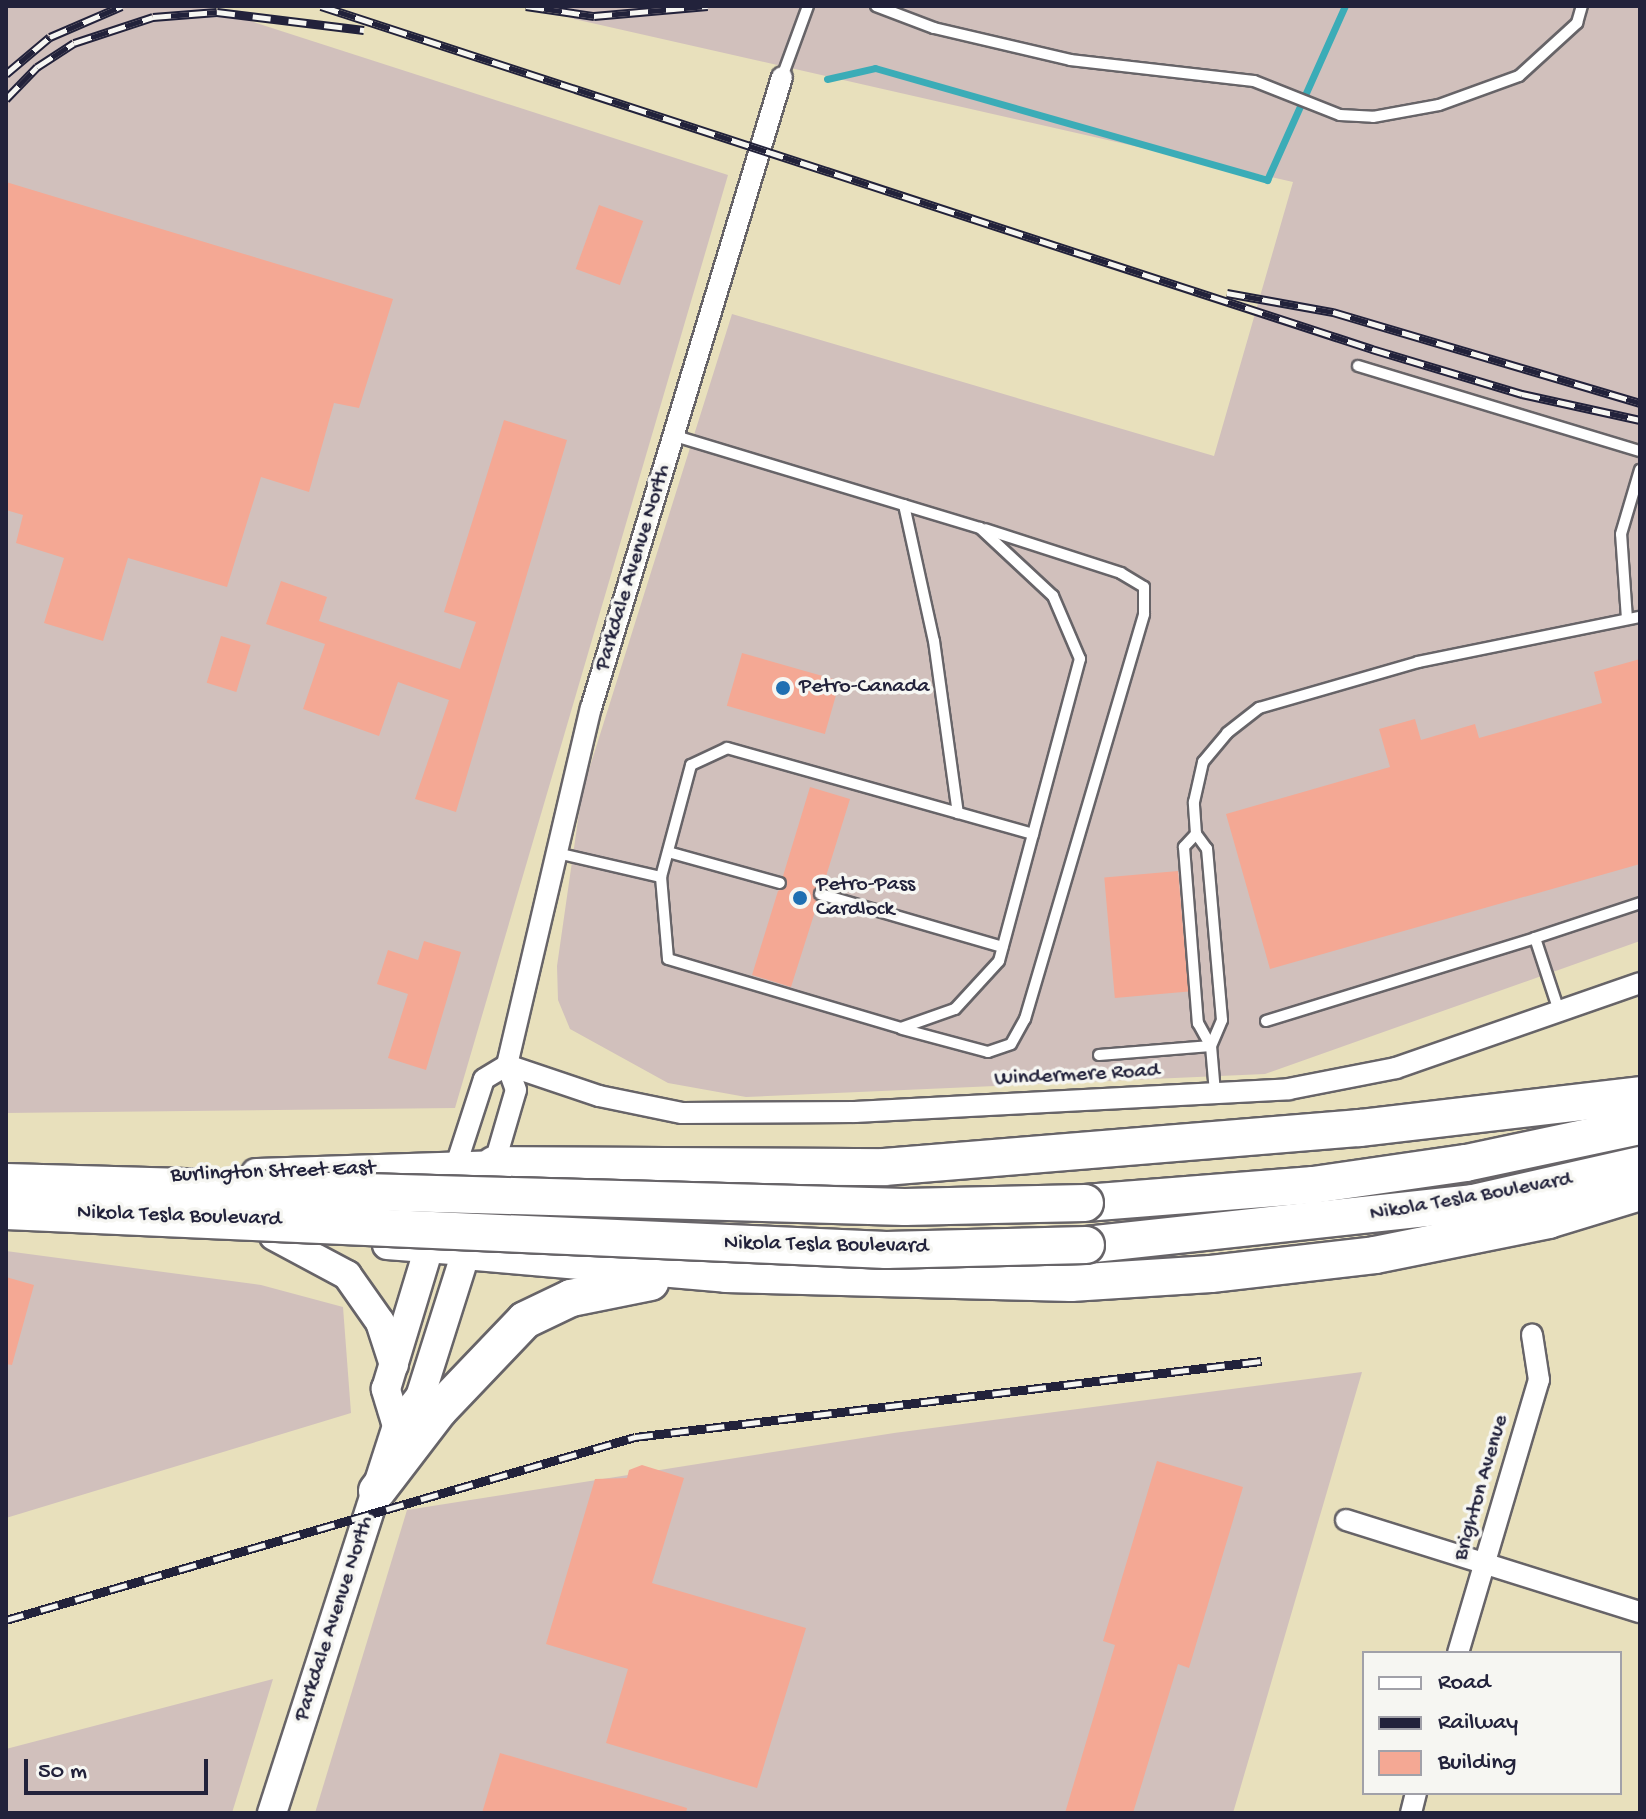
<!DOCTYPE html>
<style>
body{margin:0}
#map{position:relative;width:1646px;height:1819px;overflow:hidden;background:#e8e0bc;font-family:"Gochi Hand",sans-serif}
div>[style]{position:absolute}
.industrial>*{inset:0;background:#d1c0bc}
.stream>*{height:7px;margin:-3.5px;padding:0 3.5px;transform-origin:3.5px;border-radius:3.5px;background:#3bacb7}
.building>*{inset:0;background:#f4a894;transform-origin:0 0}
.roads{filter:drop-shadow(2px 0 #676468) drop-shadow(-2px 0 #676468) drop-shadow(0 2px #676468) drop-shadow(0 -2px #676468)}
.lane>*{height:10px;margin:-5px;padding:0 5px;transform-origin:5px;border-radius:5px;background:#fff}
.street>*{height:20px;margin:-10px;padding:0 10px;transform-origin:10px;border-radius:10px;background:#fff}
.secondary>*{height:28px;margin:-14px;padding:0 14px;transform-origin:14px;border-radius:14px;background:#fff}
.highway>*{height:36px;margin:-18px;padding:0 18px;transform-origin:18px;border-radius:18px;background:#fff}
.rail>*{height:9px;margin-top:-4.5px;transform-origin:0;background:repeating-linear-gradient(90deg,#f6f6f2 0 18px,#22223b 0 36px);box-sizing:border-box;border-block:2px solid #22223b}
.bridges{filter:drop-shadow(2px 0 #676468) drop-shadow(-2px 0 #676468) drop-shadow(0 2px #676468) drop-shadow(0 -2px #676468)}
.highway-bridge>*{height:36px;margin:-18px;padding:0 18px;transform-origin:18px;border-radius:18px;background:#fff}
.dots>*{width:22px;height:22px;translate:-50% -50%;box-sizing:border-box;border:4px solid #f6f6f2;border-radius:50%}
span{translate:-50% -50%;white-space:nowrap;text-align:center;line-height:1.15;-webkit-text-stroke:7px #f6f6f2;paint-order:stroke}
.street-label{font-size:22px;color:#22223b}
.poi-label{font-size:22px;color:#22223b}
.left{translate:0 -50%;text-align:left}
.frame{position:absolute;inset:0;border:8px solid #22223b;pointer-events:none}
.legend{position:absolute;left:1362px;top:1651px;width:260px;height:144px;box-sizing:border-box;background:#f6f6f2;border:2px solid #a1a1a9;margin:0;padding:10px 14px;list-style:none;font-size:24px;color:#22223b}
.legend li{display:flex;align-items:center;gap:16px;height:40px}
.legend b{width:40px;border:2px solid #a1a1a9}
.scale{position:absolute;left:24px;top:1759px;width:184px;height:36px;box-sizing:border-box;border:4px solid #22223b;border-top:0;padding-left:10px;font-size:24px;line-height:28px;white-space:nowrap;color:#22223b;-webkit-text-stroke:6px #f6f6f2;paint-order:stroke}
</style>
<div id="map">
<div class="industrial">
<div style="clip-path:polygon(6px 6px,204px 6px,728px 175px,455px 1108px,6px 1113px)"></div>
<div style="clip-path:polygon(538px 6px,1640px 6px,1640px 941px,1265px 1074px,746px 1097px,668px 1083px,570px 1029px,558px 1000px,557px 966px,582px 792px,732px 314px,1214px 456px,1293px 182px,574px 19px)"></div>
<div style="clip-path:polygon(6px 1251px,261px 1285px,343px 1307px,351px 1413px,6px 1518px)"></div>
<div style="clip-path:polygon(1362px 1372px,1233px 1813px,315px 1813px,407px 1510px,894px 1433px)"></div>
<div style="clip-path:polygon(273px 1679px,232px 1813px,6px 1813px,6px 1749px)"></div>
</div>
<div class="stream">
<div style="left:827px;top:79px;width:49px;rotate:-12.9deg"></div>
<div style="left:875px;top:68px;width:408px;rotate:15.9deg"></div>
<div style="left:1267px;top:180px;width:191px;rotate:-65.9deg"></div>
</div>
<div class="building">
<div style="clip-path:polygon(6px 182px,393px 299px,359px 408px,334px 403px,309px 492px,261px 477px,227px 587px,128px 558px,103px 641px,44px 623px,64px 558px,16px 543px,23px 515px,6px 510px)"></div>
<div style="left:599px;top:205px;width:47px;height:68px;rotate:20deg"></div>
<div style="clip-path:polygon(504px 420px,567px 440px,456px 812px,415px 799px,449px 700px,398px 682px,379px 736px,303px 709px,325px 644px,266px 624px,281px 581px,327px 597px,319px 621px,460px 669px,476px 622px,444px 612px)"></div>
<div style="left:221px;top:636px;width:31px;height:49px;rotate:17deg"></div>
<div style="left:742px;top:653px;width:102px;height:55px;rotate:16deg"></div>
<div style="clip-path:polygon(1640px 659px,1640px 864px,1270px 969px,1226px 814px,1390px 767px,1379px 729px,1415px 719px,1421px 740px,1475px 724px,1479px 738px,1602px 703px,1594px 672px)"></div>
<div style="clip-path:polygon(810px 787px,850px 799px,823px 886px,813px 891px,818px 902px,791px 987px,752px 975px,778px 891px,787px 886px,783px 876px)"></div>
<div style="left:1178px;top:871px;width:121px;height:74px;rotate:85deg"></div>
<div style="clip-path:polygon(424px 941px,461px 952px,426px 1070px,388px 1058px,408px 994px,377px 984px,388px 950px,418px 960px)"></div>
<div style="clip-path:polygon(6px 1277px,34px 1285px,12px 1365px,6px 1364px)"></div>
<div style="clip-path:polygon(1157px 1461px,1243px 1487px,1189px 1668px,1178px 1664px,1133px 1813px,1065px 1813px,1115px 1645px,1103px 1641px)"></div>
<div style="clip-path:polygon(642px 1465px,684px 1478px,652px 1583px,806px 1628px,757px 1788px,606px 1743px,628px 1669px,546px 1644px,595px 1479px,627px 1478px,629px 1470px)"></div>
<div style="clip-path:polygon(500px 1753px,687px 1808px,686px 1813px,482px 1813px)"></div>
</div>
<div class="roads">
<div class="lane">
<div style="left:876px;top:6px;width:62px;rotate:20.8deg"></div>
<div style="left:934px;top:28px;width:140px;rotate:13.2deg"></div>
<div style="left:1070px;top:60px;width:185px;rotate:6.5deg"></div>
<div style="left:1254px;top:81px;width:92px;rotate:21.6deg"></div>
<div style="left:1340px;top:115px;width:33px;rotate:3deg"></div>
<div style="left:1373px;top:117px;width:67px;rotate:-10.3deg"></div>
<div style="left:1439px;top:105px;width:85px;rotate:-19.9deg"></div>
<div style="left:1519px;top:76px;width:79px;rotate:-42.4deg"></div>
<div style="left:1577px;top:23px;width:18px;rotate:-74deg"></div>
<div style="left:782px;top:77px;width:76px;rotate:-69.9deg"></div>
<div style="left:1358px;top:366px;width:295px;rotate:16.8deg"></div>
<div style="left:904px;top:505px;width:139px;rotate:77.6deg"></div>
<div style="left:934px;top:641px;width:174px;rotate:82.1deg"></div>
<div style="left:1627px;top:619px;width:85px;rotate:-94deg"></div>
<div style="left:1621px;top:534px;width:67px;rotate:-73.5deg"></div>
<div style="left:1196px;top:834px;width:18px;rotate:133deg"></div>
<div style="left:1184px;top:847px;width:177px;rotate:85.5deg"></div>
<div style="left:1198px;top:1023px;width:26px;rotate:61deg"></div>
<div style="left:1211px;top:1046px;width:28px;rotate:-67deg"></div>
<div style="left:1222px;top:1020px;width:172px;rotate:-95deg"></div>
<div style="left:1207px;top:849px;width:19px;rotate:-126deg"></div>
<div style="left:1196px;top:834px;width:32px;rotate:-94deg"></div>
<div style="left:1194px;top:802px;width:41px;rotate:-77.3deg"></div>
<div style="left:1203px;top:762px;width:38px;rotate:-50deg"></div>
<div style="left:1227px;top:733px;width:41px;rotate:-38deg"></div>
<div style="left:1259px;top:708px;width:166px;rotate:-16.1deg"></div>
<div style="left:1418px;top:662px;width:227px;rotate:-11.5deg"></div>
<div style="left:668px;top:852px;width:116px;rotate:15.5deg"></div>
<div style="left:557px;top:853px;width:107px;rotate:13deg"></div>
<div style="left:661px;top:877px;width:82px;rotate:85.1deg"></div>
<div style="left:668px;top:959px;width:243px;rotate:16.5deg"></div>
<div style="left:901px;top:1028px;width:57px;rotate:-19.4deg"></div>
<div style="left:955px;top:1009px;width:65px;rotate:-47.5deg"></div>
<div style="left:999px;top:961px;width:313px;rotate:-75deg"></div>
<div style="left:1080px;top:659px;width:69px;rotate:-113.2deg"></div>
<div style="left:1053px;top:596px;width:100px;rotate:-137deg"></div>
<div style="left:980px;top:528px;width:319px;rotate:-163.2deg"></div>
<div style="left:661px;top:877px;width:116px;rotate:-75deg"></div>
<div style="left:691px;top:765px;width:40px;rotate:-25deg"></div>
<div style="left:727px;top:748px;width:318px;rotate:15.7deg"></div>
<div style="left:820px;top:894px;width:190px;rotate:16.2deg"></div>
<div style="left:1535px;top:938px;width:111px;rotate:-18.4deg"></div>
<div style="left:1266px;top:1021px;width:282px;rotate:-17.1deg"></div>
<div style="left:1535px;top:938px;width:77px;rotate:71.8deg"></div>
<div style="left:902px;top:1029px;width:89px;rotate:15deg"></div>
<div style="left:988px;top:1052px;width:24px;rotate:-19deg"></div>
<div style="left:1011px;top:1044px;width:29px;rotate:-61deg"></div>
<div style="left:1025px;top:1019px;width:422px;rotate:-73.6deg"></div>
<div style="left:1144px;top:614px;width:27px;rotate:-90deg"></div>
<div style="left:1144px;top:587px;width:27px;rotate:-149deg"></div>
<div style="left:1121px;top:573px;width:143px;rotate:-162.1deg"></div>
<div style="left:1099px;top:1055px;width:112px;rotate:-4.6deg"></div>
<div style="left:1211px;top:1046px;width:47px;rotate:85.1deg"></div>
</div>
<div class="street">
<div style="left:507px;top:1065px;width:97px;rotate:18.6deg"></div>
<div style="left:599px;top:1096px;width:85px;rotate:11.6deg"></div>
<div style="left:682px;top:1113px;width:173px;rotate:-0.3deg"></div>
<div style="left:855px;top:1112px;width:435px;rotate:-3deg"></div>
<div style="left:1289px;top:1089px;width:109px;rotate:-11.1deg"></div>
<div style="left:1396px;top:1068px;width:258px;rotate:-19.2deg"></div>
<div style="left:456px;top:1165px;width:90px;rotate:-72deg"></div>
<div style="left:484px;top:1079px;width:27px;rotate:-31deg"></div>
<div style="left:494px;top:1165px;width:78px;rotate:-73.7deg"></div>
<div style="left:516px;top:1090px;width:27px;rotate:-110deg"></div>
<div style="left:507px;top:1065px;width:367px;rotate:-76.8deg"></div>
<div style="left:591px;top:708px;width:659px;rotate:-73.16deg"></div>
<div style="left:1346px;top:1520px;width:308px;rotate:17.4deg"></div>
<div style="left:1458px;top:1653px;width:285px;rotate:-73.5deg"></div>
<div style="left:1539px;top:1380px;width:46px;rotate:-98.8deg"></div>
<div style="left:1411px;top:1813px;width:21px;rotate:-76deg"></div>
</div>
<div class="secondary">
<div style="left:256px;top:1173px;width:238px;rotate:-1.9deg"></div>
<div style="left:274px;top:1236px;width:83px;rotate:28.1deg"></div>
<div style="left:347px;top:1275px;width:57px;rotate:54.9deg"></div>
<div style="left:380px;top:1322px;width:45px;rotate:72deg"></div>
<div style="left:387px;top:1245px;width:78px;rotate:4.4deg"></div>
<div style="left:397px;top:1426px;width:39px;rotate:-107deg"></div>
<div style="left:386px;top:1389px;width:165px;rotate:-73.1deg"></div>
<div style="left:272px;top:1813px;width:407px;rotate:-72.1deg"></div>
<div style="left:397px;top:1426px;width:37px;rotate:-52deg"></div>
<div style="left:420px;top:1397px;width:232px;rotate:-72.4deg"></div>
</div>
<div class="highway">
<div style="left:494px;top:1165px;width:390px;rotate:0.3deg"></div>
<div style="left:884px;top:1167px;width:478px;rotate:-4.7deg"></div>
<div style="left:1360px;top:1128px;width:282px;rotate:-6.7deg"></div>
<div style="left:1085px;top:1203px;width:229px;rotate:-4.5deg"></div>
<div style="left:1313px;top:1185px;width:155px;rotate:-8.2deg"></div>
<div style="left:1466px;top:1163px;width:178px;rotate:-12deg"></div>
<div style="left:1086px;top:1245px;width:389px;rotate:-6.2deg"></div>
<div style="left:1473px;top:1203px;width:171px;rotate:-12.8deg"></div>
<div style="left:465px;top:1251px;width:262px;rotate:5deg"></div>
<div style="left:726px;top:1274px;width:345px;rotate:1.5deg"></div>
<div style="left:1071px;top:1283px;width:140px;rotate:-3.7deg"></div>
<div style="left:1211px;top:1274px;width:165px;rotate:-6.6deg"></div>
<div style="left:1375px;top:1255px;width:177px;rotate:-11.4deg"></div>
<div style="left:1548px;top:1220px;width:96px;rotate:-16.9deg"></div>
<div style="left:377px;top:1491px;width:102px;rotate:-52.6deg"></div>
<div style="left:439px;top:1410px;width:124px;rotate:-46.3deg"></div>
<div style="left:525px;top:1320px;width:51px;rotate:-25.6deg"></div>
<div style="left:571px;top:1298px;width:81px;rotate:-11.4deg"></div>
</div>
</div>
<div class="rail">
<div style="left:321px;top:6px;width:1106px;rotate:18.07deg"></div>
<div style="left:1372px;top:349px;width:157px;rotate:16.7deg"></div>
<div style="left:1522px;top:394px;width:121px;rotate:12.4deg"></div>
<div style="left:526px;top:6px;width:69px;rotate:8.4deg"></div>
<div style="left:594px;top:16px;width:114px;rotate:-5deg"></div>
<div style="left:6px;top:74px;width:57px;rotate:-40.1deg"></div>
<div style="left:50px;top:37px;width:78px;rotate:-23.3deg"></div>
<div style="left:6px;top:99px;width:45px;rotate:-45.9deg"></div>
<div style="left:37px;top:67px;width:44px;rotate:-33deg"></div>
<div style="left:74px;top:43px;width:83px;rotate:-18.2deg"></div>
<div style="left:153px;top:17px;width:64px;rotate:-4.5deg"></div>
<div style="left:217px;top:12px;width:148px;rotate:7deg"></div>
<div style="left:1227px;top:293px;width:108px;rotate:10.2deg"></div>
<div style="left:1333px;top:312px;width:320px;rotate:16.5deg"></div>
<div style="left:6px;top:1620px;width:655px;rotate:-16.22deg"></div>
<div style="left:635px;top:1437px;width:631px;rotate:-6.92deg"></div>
</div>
<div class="bridges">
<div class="highway-bridge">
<div style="left:6px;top:1182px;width:899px;rotate:1.59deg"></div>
<div style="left:905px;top:1207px;width:180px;rotate:-1.3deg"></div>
<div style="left:6px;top:1211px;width:881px;rotate:2.54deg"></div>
<div style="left:886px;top:1250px;width:200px;rotate:-1.4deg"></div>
</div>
</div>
<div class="dots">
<div style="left:783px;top:688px;background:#1f6fb2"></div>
<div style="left:800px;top:898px;background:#1f6fb2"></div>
</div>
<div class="street-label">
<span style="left:634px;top:568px;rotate:-73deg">Parkdale Avenue North</span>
<span style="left:1077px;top:1076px;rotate:-3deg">Windermere Road</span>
<span style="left:273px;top:1173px;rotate:-2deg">Burlington Street East</span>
<span style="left:1471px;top:1198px;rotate:-10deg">Nikola Tesla Boulevard</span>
<span style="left:179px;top:1217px;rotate:2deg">Nikola Tesla Boulevard</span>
<span style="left:826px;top:1246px;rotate:1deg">Nikola Tesla Boulevard</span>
<span style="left:1482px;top:1488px;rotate:-74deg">Brighton Avenue</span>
<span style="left:335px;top:1619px;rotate:-72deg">Parkdale Avenue North</span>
</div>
<div class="poi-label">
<span class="left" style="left:799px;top:688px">Petro-Canada</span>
<span class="left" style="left:816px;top:898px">Petro-Pass<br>Cardlock</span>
</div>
<div class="frame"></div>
<ul class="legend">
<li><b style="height:10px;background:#fff"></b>Road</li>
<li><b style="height:10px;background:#22223b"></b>Railway</li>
<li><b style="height:22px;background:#f4a894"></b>Building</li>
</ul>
<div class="scale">50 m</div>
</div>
